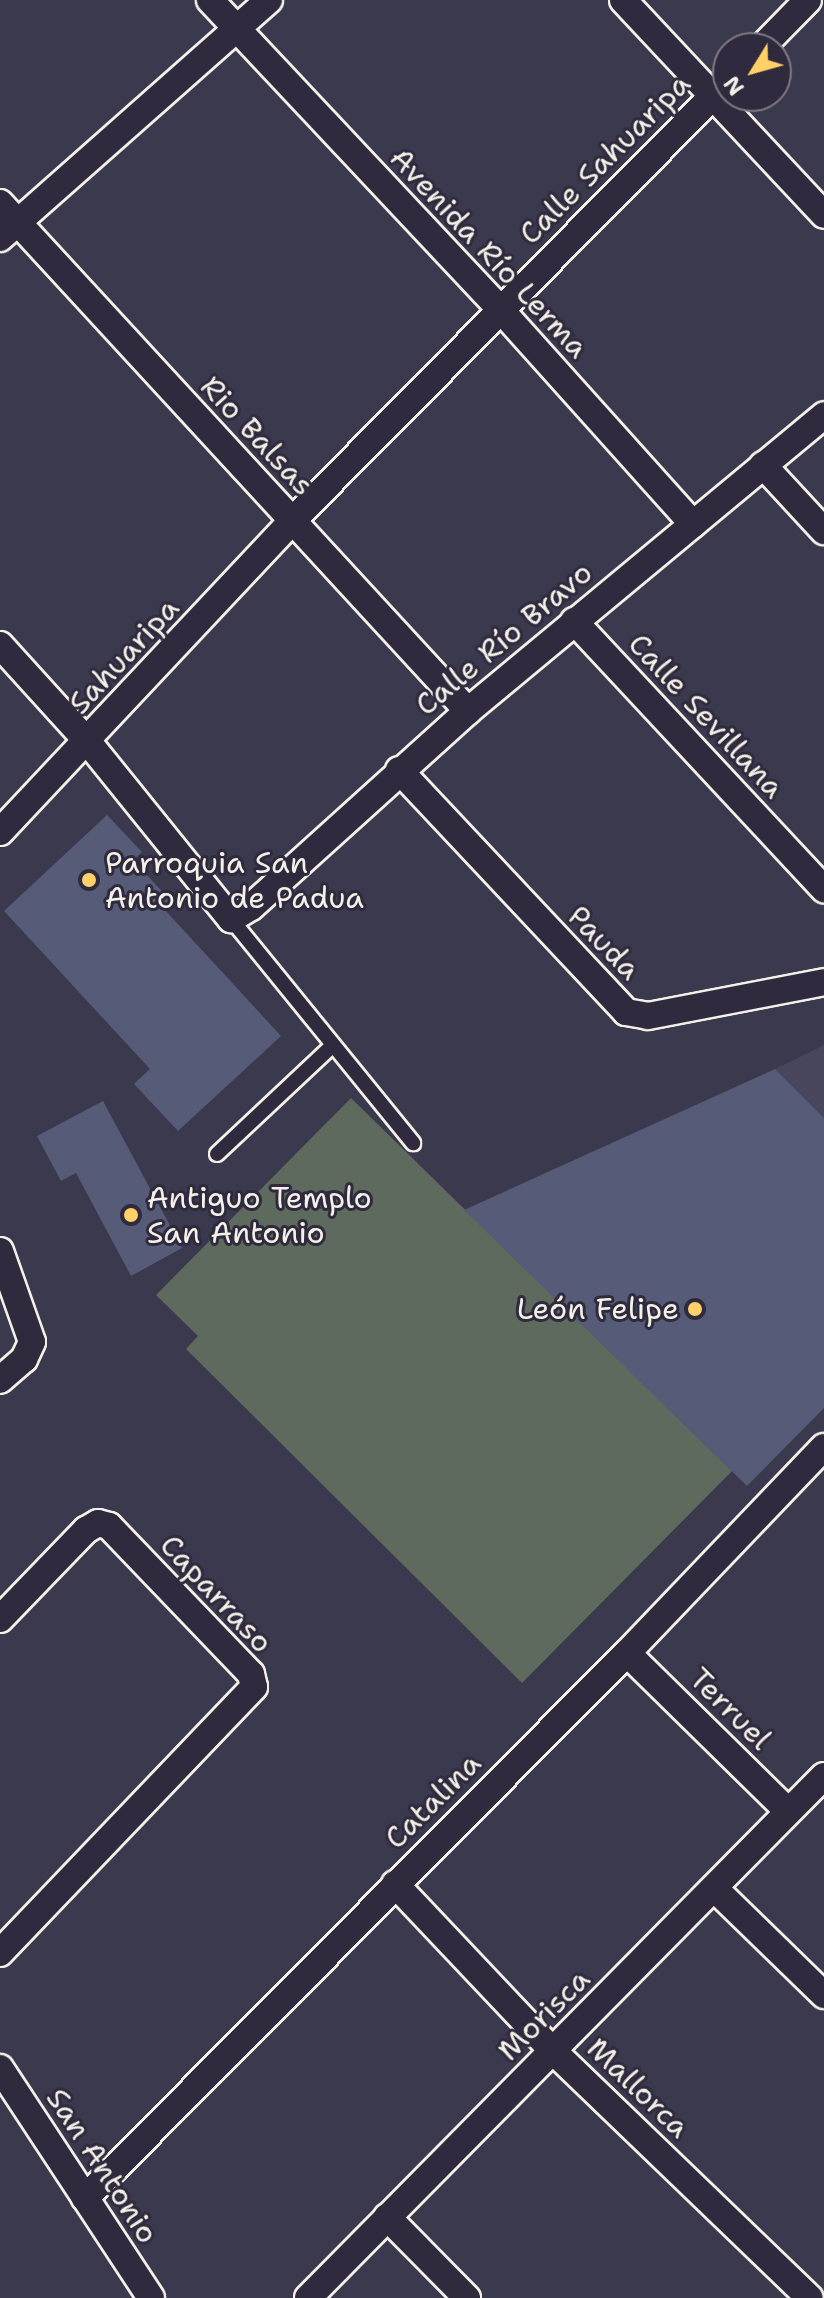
<!DOCTYPE html>
<meta charset="utf-8">
<style>
body{margin:0}
#map{position:relative;width:824px;height:2298px;overflow:hidden;background:#3b394e;font-family:"Shantell Sans",sans-serif}
div>[style]{position:absolute}
.built>*{inset:0;background:#47465d}
.green>*{inset:0;background:#5f6a5f}
.building>*{inset:0;background:#565b77}
.roads{filter:drop-shadow(2px 0 #f4f1e8) drop-shadow(-2px 0 #f4f1e8) drop-shadow(0 2px #f4f1e8) drop-shadow(0 -2px #f4f1e8)}
.service>*{height:14px;margin:-7px;padding:0 7px;transform-origin:7px;border-radius:7px;background:#2f2a3d}
.minor>*{height:26px;margin:-13px;padding:0 13px;transform-origin:13px;border-radius:13px;background:#2f2a3d}
.dots>*{width:22px;height:22px;translate:-50% -50%;box-sizing:border-box;border:4px solid #2f2a3d;border-radius:50%}
span{translate:-50% -50%;white-space:nowrap;text-align:center;line-height:1.15;-webkit-text-stroke:6px #2f2a3d;paint-order:stroke}
.street-label{font-size:30px;color:#f4f1e8}
.poi-label{font-size:30px;color:#f4f1e8}
.left{translate:0 -50%;text-align:left}
.right{translate:-100% -50%;text-align:right}
.north{position:absolute;left:712px;top:32px;width:80px;height:80px;box-sizing:border-box;background:#2f2a3d;border:2px solid #7e7a81;border-radius:50%;rotate:233deg;font-size:22px;font-weight:700;line-height:32px;text-align:center;color:#f4f1e8}
.north::after{content:'';display:block;margin:auto;width:28px;height:36px;background:#ffd166;clip-path:polygon(50% 0,100% 100%,50% 72%,0 100%)}
</style>
<div id="map">
<div class="built">
<div style="clip-path:polygon(824px 1045px,824px 1118px,775px 1069px)"></div>
</div>
<div class="green">
<div style="clip-path:polygon(351px 1098px,732px 1471px,522px 1683px,186px 1349px,198px 1336px,156px 1295px)"></div>
</div>
<div class="building">
<div style="clip-path:polygon(107px 815px,142px 852px,133px 860px,172px 902px,164px 909px,281px 1036px,178px 1131px,134px 1084px,150px 1069px,4px 911px)"></div>
<div style="clip-path:polygon(775px 1069px,824px 1118px,824px 1408px,747px 1486px,464px 1210px)"></div>
<div style="clip-path:polygon(103px 1101px,182px 1248px,131px 1276px,76px 1173px,61px 1181px,37px 1136px)"></div>
</div>
<div class="roads">
<div class="service">
<div style="left:231px;top:919px;width:289px;rotate:50.9deg"></div>
<div style="left:217px;top:1154px;width:159px;rotate:-43.2deg"></div>
</div>
<div class="minor">
<div style="left:210px;top:0;width:424px;rotate:46.8deg"></div>
<div style="left:500px;top:309px;width:289px;rotate:48.1deg"></div>
<div style="left:623px;top:0;width:294px;rotate:46.9deg"></div>
<div style="left:761px;top:48px;width:67px;rotate:-45.6deg"></div>
<div style="left:0;top:203px;width:691px;rotate:47.35deg"></div>
<div style="left:0;top:238px;width:359px;rotate:-41.5deg"></div>
<div style="left:763px;top:465px;width:90px;rotate:47.3deg"></div>
<div style="left:574px;top:621px;width:367px;rotate:47deg"></div>
<div style="left:0;top:645px;width:131px;rotate:47.8deg"></div>
<div style="left:88px;top:742px;width:228px;rotate:51.1deg"></div>
<div style="left:231px;top:919px;width:23px;rotate:-31deg"></div>
<div style="left:251px;top:907px;width:292px;rotate:-42.1deg"></div>
<div style="left:468px;top:711px;width:463px;rotate:-39.7deg"></div>
<div style="left:399px;top:770px;width:332px;rotate:46.8deg"></div>
<div style="left:626px;top:1012px;width:22px;rotate:10deg"></div>
<div style="left:648px;top:1016px;width:179px;rotate:-10.9deg"></div>
<div style="left:0;top:832px;width:427px;rotate:-46.8deg"></div>
<div style="left:292px;top:521px;width:619px;rotate:-45.26deg"></div>
<div style="left:0;top:1251px;width:96px;rotate:70.6deg"></div>
<div style="left:32px;top:1342px;width:19px;rotate:115deg"></div>
<div style="left:24px;top:1359px;width:32px;rotate:139deg"></div>
<div style="left:0;top:1619px;width:124px;rotate:-46deg"></div>
<div style="left:86px;top:1530px;width:14px;rotate:-30deg"></div>
<div style="left:98px;top:1523px;width:11px;rotate:15deg"></div>
<div style="left:109px;top:1526px;width:205px;rotate:46.2deg"></div>
<div style="left:251px;top:1674px;width:13px;rotate:77deg"></div>
<div style="left:254px;top:1687px;width:368px;rotate:133.7deg"></div>
<div style="left:627px;top:1653px;width:226px;rotate:44.5deg"></div>
<div style="left:395px;top:1884px;width:230px;rotate:46.6deg"></div>
<div style="left:553px;top:2051px;width:356px;rotate:43.9deg"></div>
<div style="left:715px;top:1889px;width:152px;rotate:44.2deg"></div>
<div style="left:0;top:2068px;width:275px;rotate:56.7deg"></div>
<div style="left:85px;top:2198px;width:769px;rotate:-45.16deg"></div>
<div style="left:627px;top:1653px;width:285px;rotate:-46.3deg"></div>
<div style="left:387px;top:2217px;width:114px;rotate:45.4deg"></div>
<div style="left:308px;top:2298px;width:734px;rotate:-45.33deg"></div>
</div>
</div>
<div class="dots">
<div style="left:89px;top:880px;background:#ffd166"></div>
<div style="left:131px;top:1215px;background:#ffd166"></div>
<div style="left:695px;top:1309px;background:#ffd166"></div>
</div>
<div class="street-label">
<span style="left:605px;top:159px;rotate:-45deg">Calle Sahuaripa</span>
<span style="left:489px;top:253px;rotate:47deg">Avenida Río Lerma</span>
<span style="left:257px;top:436px;rotate:47deg">Rio Balsas</span>
<span style="left:504px;top:639px;rotate:-40deg">Calle Río Bravo</span>
<span style="left:124px;top:656px;rotate:-47deg">Sahuaripa</span>
<span style="left:706px;top:716px;rotate:47deg">Calle Sevillana</span>
<span style="left:604px;top:943px;rotate:46deg">Pauda</span>
<span style="left:216px;top:1594px;rotate:47deg">Caparraso</span>
<span style="left:730px;top:1709px;rotate:45deg">Terruel</span>
<span style="left:433px;top:1801px;rotate:-45deg">Catalina</span>
<span style="left:544px;top:2015px;rotate:-45deg">Morisca</span>
<span style="left:638px;top:2088px;rotate:44deg">Mallorca</span>
<span style="left:102px;top:2166px;rotate:57deg">San Antonio</span>
</div>
<div class="poi-label">
<span class="left" style="left:105px;top:880px">Parroquia San<br>Antonio de Padua</span>
<span class="left" style="left:147px;top:1215px">Antiguo Templo<br>San Antonio</span>
<span class="right" style="left:679px;top:1309px">León Felipe</span>
</div>
<div class="north">N</div>
</div>
